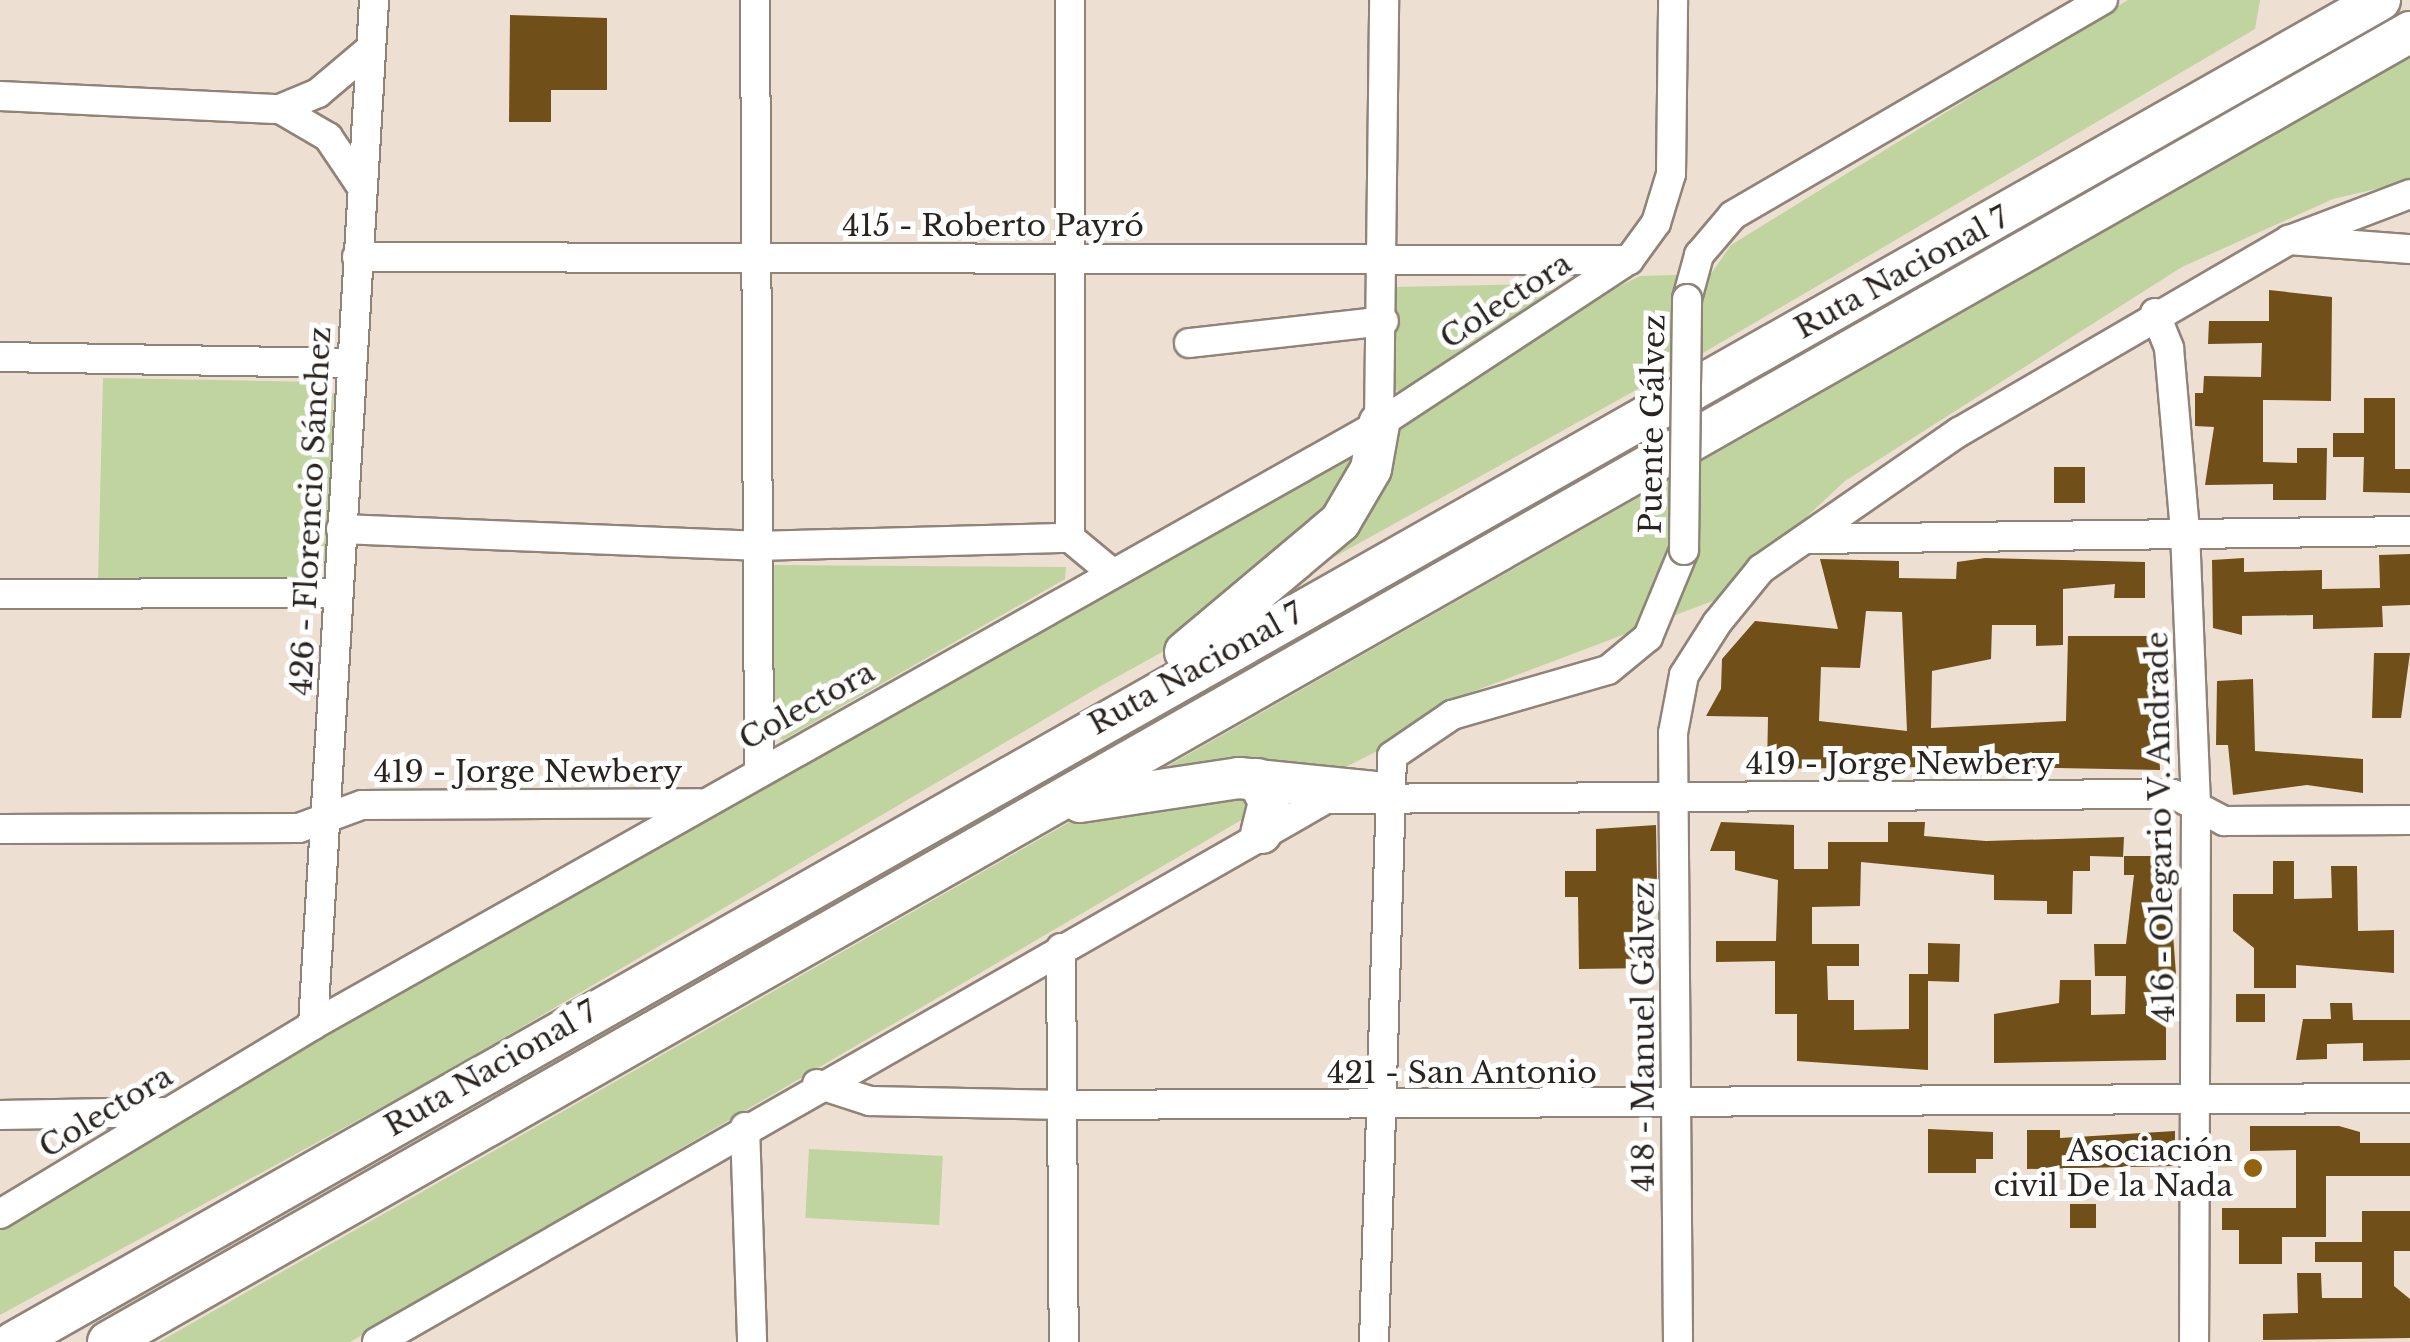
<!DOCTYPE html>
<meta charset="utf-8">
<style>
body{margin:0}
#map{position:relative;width:2410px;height:1342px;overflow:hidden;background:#eedfd3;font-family:"Libre Baskerville",serif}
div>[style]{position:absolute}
.green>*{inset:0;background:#bfd49e;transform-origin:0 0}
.building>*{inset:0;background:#714f18;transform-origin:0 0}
.roads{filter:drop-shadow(2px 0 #908378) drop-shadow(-2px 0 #908378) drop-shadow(0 2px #908378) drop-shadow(0 -2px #908378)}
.minor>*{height:28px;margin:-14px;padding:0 14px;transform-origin:14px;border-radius:14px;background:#fff}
.highway>*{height:40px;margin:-20px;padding:0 20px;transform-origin:20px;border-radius:20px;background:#fff}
.bridges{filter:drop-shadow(2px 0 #908378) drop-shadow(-2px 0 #908378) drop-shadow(0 2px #908378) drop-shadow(0 -2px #908378)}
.minor-bridge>*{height:28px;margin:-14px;padding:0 14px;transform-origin:14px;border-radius:14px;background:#fff}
.dots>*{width:28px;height:28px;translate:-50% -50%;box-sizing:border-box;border:5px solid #fff;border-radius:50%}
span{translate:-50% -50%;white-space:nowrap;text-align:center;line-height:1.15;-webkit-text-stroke:10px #fff;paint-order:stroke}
.street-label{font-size:30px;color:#2a2420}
.poi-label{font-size:30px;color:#2a2420}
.right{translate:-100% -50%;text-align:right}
</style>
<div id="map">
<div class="green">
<div style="clip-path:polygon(2128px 0,2260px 0,2255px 29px,1703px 353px,1099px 687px,437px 1077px,0 1315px,0 1221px,1553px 320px,1640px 276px,1711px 274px,1731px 245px)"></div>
<div style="clip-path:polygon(2410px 57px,2410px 181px,2333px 199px,2182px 267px,1845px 481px,1718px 599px,1448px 701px,1387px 746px,1238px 822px,350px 1342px,159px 1342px)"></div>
<div style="clip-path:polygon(1537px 284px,1555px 293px,1404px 394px,1393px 388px,1395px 287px)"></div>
<div style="clip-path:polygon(103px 378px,319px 382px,334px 395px,325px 561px,302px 584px,98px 583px)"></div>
<div style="clip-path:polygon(770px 565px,1066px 567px,1065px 579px,783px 740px,773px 735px)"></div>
<div style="left:809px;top:1149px;width:134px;height:69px;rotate:3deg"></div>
</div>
<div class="building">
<div style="clip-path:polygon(510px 15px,607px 18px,607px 90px,551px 90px,551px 122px,509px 122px)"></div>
<div style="clip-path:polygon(2269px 290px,2332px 297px,2331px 401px,2263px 400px,2263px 462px,2297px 463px,2297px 448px,2327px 448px,2326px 500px,2273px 500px,2273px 484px,2205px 485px,2214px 427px,2195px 426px,2195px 393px,2203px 393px,2204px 376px,2261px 377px,2262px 343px,2208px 344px,2209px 321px,2269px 321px)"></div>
<div style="clip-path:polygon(2364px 398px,2395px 398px,2395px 469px,2410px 469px,2410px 493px,2363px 492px,2364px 457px,2333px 457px,2333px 433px,2364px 433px)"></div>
<div style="left:2085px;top:467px;width:36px;height:31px;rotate:90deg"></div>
<div style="clip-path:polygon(2410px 554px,2410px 605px,2382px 606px,2383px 627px,2313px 629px,2313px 615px,2242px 616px,2242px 635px,2213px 628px,2212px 560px,2244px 558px,2244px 572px,2322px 570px,2322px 589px,2380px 588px,2379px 555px)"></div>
<div style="clip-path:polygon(evenodd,1985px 558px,2145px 562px,2145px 598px,2114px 598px,2115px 584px,2063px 589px,2063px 645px,2036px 646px,2036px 625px,1992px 625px,1991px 659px,1932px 671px,1931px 728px,2066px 721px,2068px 636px,2154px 636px,2160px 770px,2000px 767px,2000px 757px,1961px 757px,1930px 767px,1767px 769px,1768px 717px,1706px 716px,1721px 689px,1722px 659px,1755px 621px,1838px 629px,1820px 559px,1899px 561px,1899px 578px,1956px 579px,1957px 562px,1985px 558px,1866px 611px,1902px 612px,1907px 731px,1819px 721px,1821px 667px,1860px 668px,1866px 611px)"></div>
<div style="clip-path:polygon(2374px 653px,2410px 653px,2401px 718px,2372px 718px)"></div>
<div style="clip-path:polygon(2253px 679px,2255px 751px,2363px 759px,2363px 793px,2307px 785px,2233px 795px,2228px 745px,2216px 745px,2217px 681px)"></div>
<div style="clip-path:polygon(1721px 822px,1794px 825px,1794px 869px,1828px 869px,1828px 842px,1888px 842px,1888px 822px,1925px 822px,1924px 836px,1986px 841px,2124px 837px,2123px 857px,2090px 856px,2090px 871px,2073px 871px,2072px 914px,2047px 914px,2047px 901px,1994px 900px,1994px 875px,1861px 862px,1860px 906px,1812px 907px,1812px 944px,1859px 944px,1859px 966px,1827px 966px,1828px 1000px,1854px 1000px,1854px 1030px,1909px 1029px,1909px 974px,1928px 974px,1928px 943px,1960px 944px,1959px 982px,1928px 981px,1928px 1070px,1797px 1061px,1797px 1014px,1775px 1014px,1775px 961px,1716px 962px,1716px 941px,1776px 941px,1778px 880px,1735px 870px,1735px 851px,1710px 851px)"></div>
<div style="clip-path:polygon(1656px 825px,1657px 883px,1645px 884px,1646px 926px,1657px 926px,1651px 968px,1579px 969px,1578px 897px,1565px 897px,1565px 871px,1596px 871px,1596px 829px)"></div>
<div style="clip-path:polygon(2124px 856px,2167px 856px,2178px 1000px,2166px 1000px,2166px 1060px,1994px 1063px,1994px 1014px,2059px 1003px,2060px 980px,2091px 980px,2091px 1015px,2125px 1014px,2126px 976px,2095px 976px,2094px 944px,2126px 944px,2134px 875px,2124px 875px)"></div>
<div style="clip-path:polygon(2273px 861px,2294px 861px,2294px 899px,2332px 898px,2331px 866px,2357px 866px,2358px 931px,2394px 930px,2394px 973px,2296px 965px,2296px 988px,2254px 988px,2254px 948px,2233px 931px,2233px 894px,2273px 894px)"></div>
<div style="left:2265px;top:994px;width:28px;height:29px;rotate:90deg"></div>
<div style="clip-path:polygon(2330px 1003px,2352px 1003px,2353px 1020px,2410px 1020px,2410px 1060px,2363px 1061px,2363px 1043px,2327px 1044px,2327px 1059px,2296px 1060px,2303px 1019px,2331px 1019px)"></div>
<div style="clip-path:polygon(2250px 1126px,2339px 1126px,2360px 1132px,2360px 1143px,2410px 1143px,2410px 1176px,2326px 1176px,2326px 1237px,2282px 1237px,2282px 1264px,2239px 1264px,2239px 1230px,2222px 1230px,2222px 1208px,2296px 1208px,2296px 1150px,2250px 1151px)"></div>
<div style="clip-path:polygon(1928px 1129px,1993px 1132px,1993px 1159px,1976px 1159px,1976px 1173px,1928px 1173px)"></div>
<div style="clip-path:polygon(2027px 1130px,2060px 1130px,2060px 1138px,2175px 1131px,2175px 1166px,2027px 1169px)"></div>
<div style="left:2070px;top:1204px;width:26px;height:24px"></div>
<div style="clip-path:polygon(2362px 1211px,2410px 1211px,2410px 1251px,2394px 1251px,2394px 1286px,2410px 1299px,2410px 1338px,2263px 1340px,2263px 1314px,2298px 1313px,2297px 1273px,2321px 1273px,2322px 1298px,2362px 1298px,2362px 1262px,2315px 1262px,2315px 1242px,2362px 1242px)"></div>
</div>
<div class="roads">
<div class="minor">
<div style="left:755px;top:0;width:771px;rotate:89.7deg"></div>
<div style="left:1070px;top:0;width:538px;rotate:90deg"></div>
<div style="left:1070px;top:538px;width:53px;rotate:39.7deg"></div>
<div style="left:0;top:96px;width:280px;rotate:2.7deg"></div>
<div style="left:280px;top:109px;width:56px;rotate:30.3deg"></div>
<div style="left:328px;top:137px;width:59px;rotate:56deg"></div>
<div style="left:280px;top:109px;width:41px;rotate:-22.8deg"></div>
<div style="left:318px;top:93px;width:68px;rotate:-40.2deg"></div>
<div style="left:2289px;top:240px;width:121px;rotate:4.3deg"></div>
<div style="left:357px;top:257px;width:1272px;rotate:0.14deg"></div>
<div style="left:1687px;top:299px;width:46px;rotate:-74.7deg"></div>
<div style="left:1699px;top:255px;width:52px;rotate:-49.6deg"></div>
<div style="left:1733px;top:215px;width:428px;rotate:-30.2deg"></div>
<div style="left:2155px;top:313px;width:38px;rotate:68deg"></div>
<div style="left:2169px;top:348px;width:184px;rotate:85deg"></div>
<div style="left:2185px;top:531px;width:276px;rotate:87.7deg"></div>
<div style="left:2196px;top:807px;width:535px;rotate:90.21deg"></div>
<div style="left:1189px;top:343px;width:196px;rotate:-6.4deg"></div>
<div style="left:0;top:357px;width:351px;rotate:1deg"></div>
<div style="left:1379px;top:424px;width:424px;rotate:-89.3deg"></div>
<div style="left:341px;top:529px;width:415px;rotate:2.3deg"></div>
<div style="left:756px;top:546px;width:314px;rotate:-1.5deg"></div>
<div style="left:1810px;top:539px;width:600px;rotate:-0.76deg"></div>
<div style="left:0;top:594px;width:338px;rotate:-0.2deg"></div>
<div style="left:0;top:829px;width:299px;rotate:-0.2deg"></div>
<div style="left:299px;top:828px;width:67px;rotate:-20.1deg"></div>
<div style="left:362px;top:805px;width:337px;rotate:-0.3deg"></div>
<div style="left:1061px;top:948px;width:394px;rotate:89.6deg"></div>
<div style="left:313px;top:1025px;width:1027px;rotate:-86.59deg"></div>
<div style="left:817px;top:1084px;width:56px;rotate:17.8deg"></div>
<div style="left:870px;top:1101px;width:194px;rotate:1.2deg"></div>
<div style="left:1064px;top:1105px;width:1346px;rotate:-0.3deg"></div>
<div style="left:0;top:1115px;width:168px;rotate:-1deg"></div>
<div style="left:745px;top:1127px;width:215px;rotate:88.1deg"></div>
<div style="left:0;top:1214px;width:366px;rotate:-31.1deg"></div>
<div style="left:313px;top:1025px;width:1224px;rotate:-29.41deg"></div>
<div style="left:1379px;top:424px;width:299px;rotate:-33.3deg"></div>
<div style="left:1629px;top:260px;width:46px;rotate:-53.9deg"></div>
<div style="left:1656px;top:223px;width:51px;rotate:-73deg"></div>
<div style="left:1671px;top:174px;width:174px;rotate:-89.3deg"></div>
<div style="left:377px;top:1342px;width:1093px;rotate:-29.78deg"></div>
<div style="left:1326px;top:799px;width:847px;rotate:-0.34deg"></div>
<div style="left:2173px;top:794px;width:58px;rotate:27.9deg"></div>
<div style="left:2224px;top:821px;width:186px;rotate:-0.3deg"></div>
<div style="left:1374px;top:1342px;width:586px;rotate:-88.24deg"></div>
<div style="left:1392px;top:756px;width:73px;rotate:-34.3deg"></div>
<div style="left:1452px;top:715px;width:162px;rotate:-16.1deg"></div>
<div style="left:1608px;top:670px;width:52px;rotate:-39.5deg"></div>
<div style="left:1648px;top:637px;width:94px;rotate:-67.5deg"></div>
<div style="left:1678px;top:1342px;width:609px;rotate:-90.47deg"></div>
<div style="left:1673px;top:733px;width:59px;rotate:-79.3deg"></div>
<div style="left:1684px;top:675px;width:62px;rotate:-57.6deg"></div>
<div style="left:1717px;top:623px;width:70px;rotate:-50.8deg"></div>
<div style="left:1761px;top:569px;width:241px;rotate:-34.7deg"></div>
<div style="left:1959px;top:432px;width:382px;rotate:-30.2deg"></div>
<div style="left:2289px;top:240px;width:129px;rotate:-20.8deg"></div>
</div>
<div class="highway">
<div style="left:1185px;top:652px;width:202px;rotate:-40deg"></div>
<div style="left:1340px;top:522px;width:61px;rotate:-59.7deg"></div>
<div style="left:1371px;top:469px;width:46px;rotate:-79.9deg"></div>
<div style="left:1257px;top:779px;width:26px;rotate:62deg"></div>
<div style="left:1269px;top:802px;width:32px;rotate:104deg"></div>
<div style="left:1080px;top:802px;width:161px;rotate:-8.6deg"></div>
<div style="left:1239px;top:778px;width:146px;rotate:5.9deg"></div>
<div style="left:14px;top:1342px;width:2720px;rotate:-29.56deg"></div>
<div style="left:108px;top:1342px;width:2649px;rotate:-29.64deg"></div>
</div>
</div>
<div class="bridges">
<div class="minor-bridge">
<div style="left:1684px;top:550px;width:251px;rotate:-89.3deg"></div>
</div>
</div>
<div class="dots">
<div style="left:2253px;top:1168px;background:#926410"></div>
</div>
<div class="street-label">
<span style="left:993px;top:226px">415 - Roberto Payró</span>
<span style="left:1902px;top:273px;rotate:-29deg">Ruta Nacional 7</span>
<span style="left:1506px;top:301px;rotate:-33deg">Colectora</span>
<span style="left:1653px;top:424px;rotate:-89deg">Puente Gálvez</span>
<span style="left:311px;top:511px;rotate:-87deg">426 - Florencio Sánchez</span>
<span style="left:1196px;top:669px;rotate:-29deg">Ruta Nacional 7</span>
<span style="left:807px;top:706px;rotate:-29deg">Colectora</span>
<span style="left:1900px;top:764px">419 - Jorge Newbery</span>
<span style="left:528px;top:772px">419 - Jorge Newbery</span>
<span style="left:2161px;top:827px;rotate:-91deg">416 - Olegario V. Andrade</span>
<span style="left:1644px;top:1037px;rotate:-90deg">418 - Manuel Gálvez</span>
<span style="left:491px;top:1069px;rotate:-30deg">Ruta Nacional 7</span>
<span style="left:1462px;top:1073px">421 - San Antonio</span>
<span style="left:106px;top:1112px;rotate:-31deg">Colectora</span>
</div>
<div class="poi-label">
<span class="right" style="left:2233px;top:1168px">Asociación<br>civil De la Nada</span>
</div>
</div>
